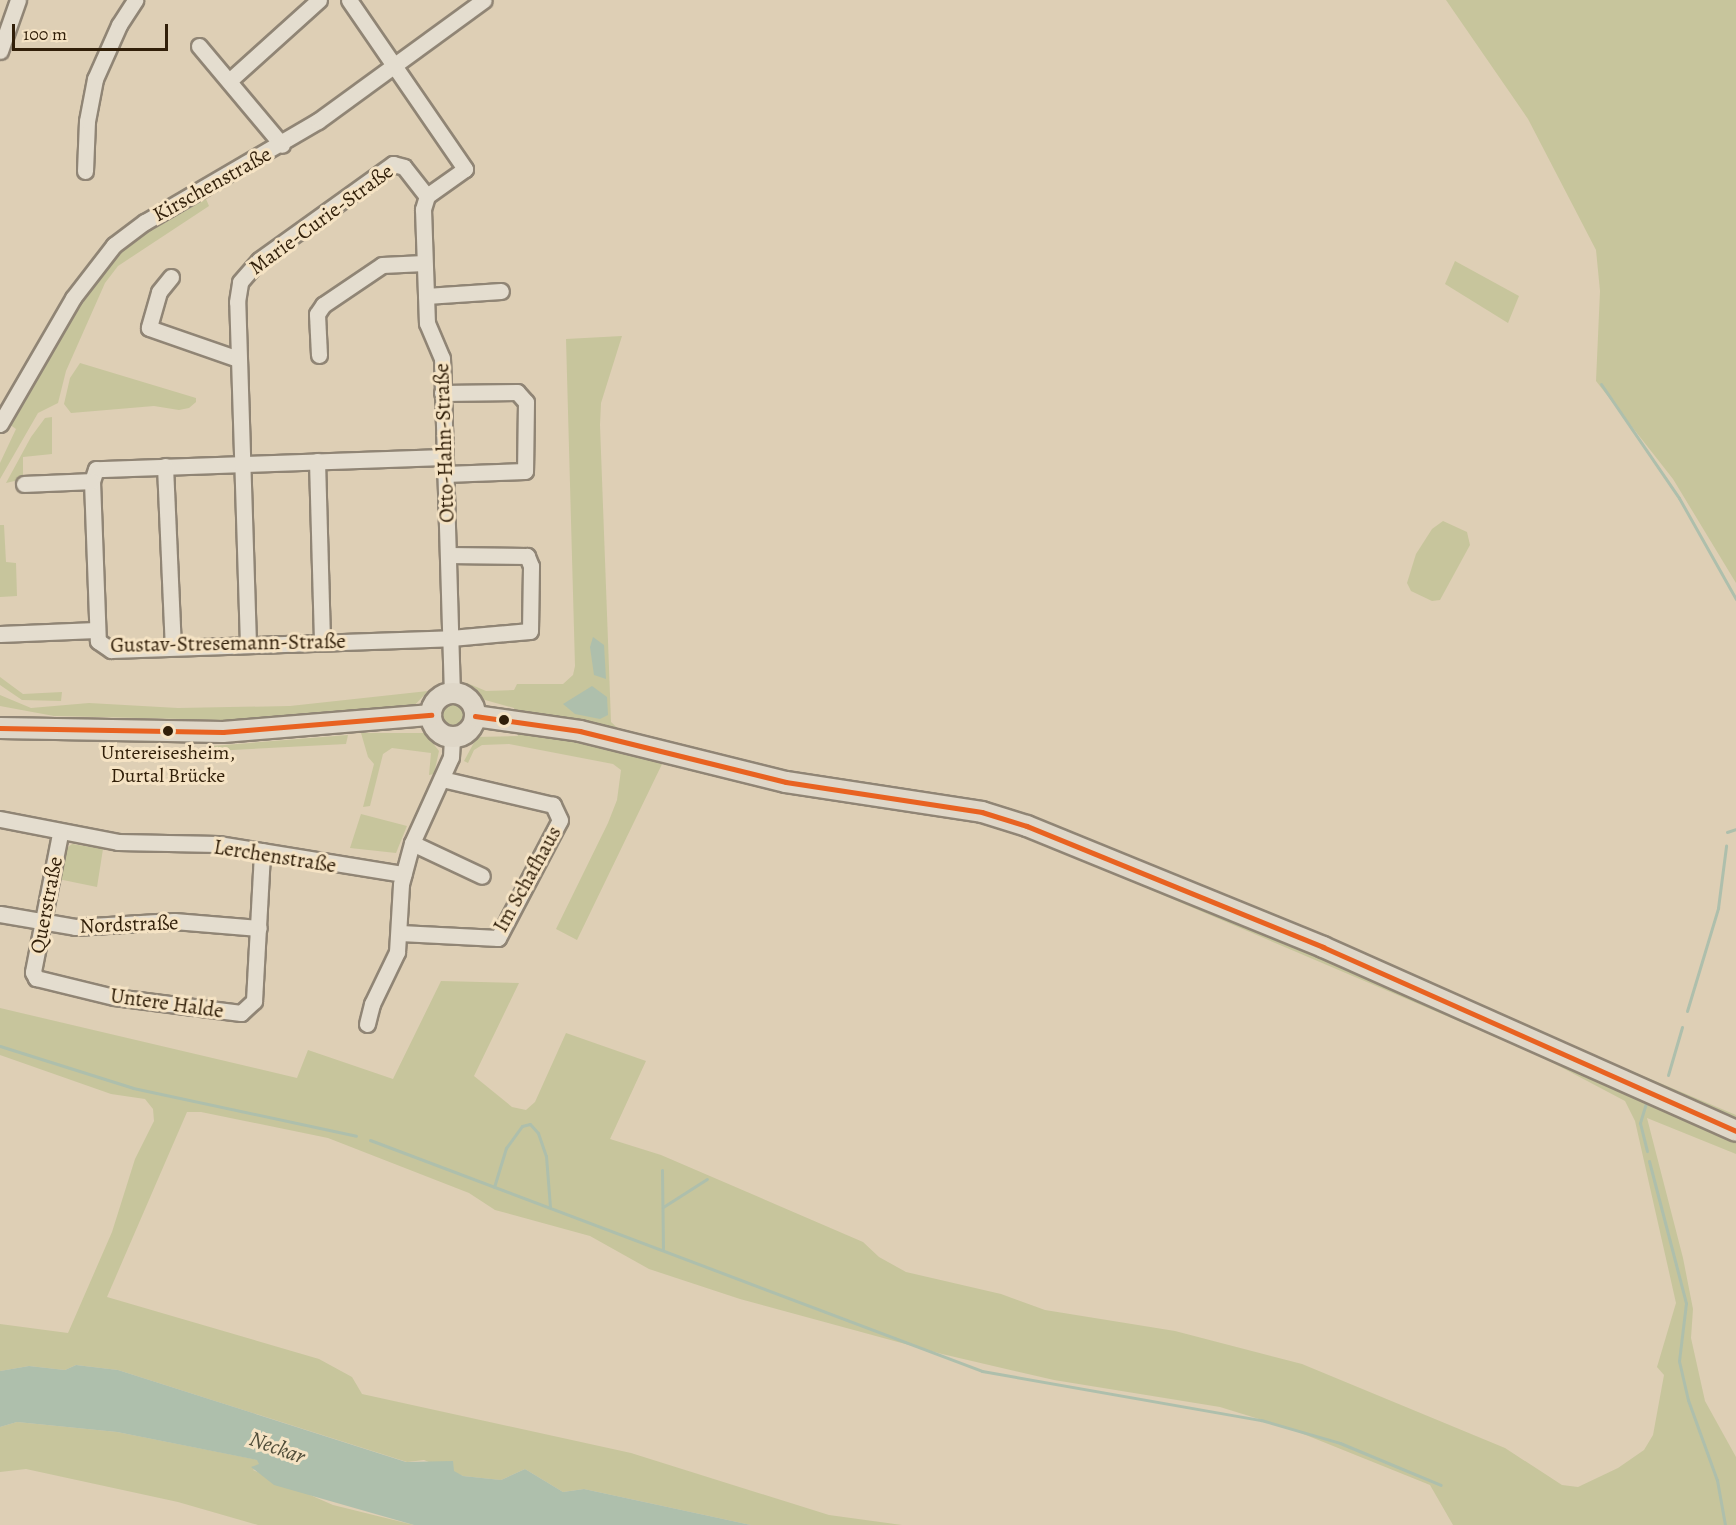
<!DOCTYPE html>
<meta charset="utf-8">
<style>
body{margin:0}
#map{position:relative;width:1736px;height:1525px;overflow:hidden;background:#decfb5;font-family:Alegreya,serif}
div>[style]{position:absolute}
.green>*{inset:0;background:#c7c59c}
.round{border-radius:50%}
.water>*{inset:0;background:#aebfac}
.stream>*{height:3px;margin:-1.5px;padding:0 1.5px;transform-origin:1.5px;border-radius:1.5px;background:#aebfac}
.roads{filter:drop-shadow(2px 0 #908575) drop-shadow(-2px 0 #908575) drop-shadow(0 2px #908575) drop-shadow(0 -2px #908575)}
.minor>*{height:15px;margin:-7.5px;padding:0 7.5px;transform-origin:7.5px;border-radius:7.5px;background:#e4ddcf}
.major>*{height:20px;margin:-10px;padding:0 10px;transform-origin:10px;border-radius:10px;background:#dfd7c8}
.major>.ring{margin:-10px;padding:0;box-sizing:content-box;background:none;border:20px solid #dfd7c8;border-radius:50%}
.bus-1>*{height:4.5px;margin:-2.25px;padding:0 2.25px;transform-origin:2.25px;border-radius:2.25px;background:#e86221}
.dots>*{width:16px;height:16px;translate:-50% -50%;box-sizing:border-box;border:3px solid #f5e3c4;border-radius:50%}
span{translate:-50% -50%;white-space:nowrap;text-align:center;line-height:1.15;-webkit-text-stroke:6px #f5e3c4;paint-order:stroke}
.bus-label{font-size:20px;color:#311f09}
.street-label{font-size:21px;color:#311f09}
.water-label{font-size:22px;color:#504d39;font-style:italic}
.scale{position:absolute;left:12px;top:24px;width:156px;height:27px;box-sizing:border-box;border:3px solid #311f09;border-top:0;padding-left:8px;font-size:18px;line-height:21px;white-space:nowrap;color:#311f09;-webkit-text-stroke:4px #f5e3c4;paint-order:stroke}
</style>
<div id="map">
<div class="green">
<div style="clip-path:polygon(1446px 0,1736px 0,1736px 583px,1673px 479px,1596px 381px,1600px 291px,1596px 250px,1528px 119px)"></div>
<div style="clip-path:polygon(206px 199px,209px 206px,118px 266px,105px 283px,66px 371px,58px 403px,38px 413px,0 479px,0 463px,16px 429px,6px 422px,95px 277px,131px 242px)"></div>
<div style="clip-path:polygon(1455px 261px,1519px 296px,1508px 323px,1445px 284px)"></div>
<div style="clip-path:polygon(622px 336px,601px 403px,600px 425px,611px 722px,623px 733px,775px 769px,1009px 809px,1736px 1115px,1736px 1154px,1647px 1118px,1683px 1258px,1693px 1309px,1691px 1338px,1705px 1401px,1736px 1457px,1736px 1525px,1453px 1525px,1430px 1485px,1291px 1429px,1220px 1407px,1054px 1380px,942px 1354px,740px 1299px,649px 1269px,590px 1236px,495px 1210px,469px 1193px,328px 1138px,201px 1112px,187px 1112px,107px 1297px,319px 1359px,352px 1377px,362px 1394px,631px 1453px,829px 1515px,902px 1525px,751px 1525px,584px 1489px,563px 1492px,525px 1469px,501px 1480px,463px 1476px,424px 1460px,407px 1462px,118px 1370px,76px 1365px,65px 1370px,29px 1366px,0 1371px,0 1324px,68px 1333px,112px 1232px,135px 1159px,154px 1121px,153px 1109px,145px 1099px,111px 1094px,0 1055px,0 1008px,297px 1078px,308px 1050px,393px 1079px,441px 981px,519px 983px,474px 1076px,512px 1107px,526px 1110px,535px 1102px,566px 1033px,646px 1061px,610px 1139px,661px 1155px,863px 1242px,879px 1257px,906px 1272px,1001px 1294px,1045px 1310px,1175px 1331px,1302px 1364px,1505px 1448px,1562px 1485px,1578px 1487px,1618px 1468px,1644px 1450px,1653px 1435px,1664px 1375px,1657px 1367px,1676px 1303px,1635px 1121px,1625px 1101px,1538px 1055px,1015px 832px,960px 817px,664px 760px,577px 940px,556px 929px,608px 823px,617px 800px,621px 770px,613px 764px,509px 744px,482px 745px,474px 750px,468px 763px,464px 761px,477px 737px,518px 736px,514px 708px,478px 698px,467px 691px,467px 683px,486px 691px,514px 690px,517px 684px,563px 684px,573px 675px,575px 666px,566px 339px)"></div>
<div style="clip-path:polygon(80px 363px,196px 398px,196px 402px,189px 408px,179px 410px,154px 406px,71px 413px,64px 404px,70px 378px)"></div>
<div style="clip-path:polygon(52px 417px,52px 454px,23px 457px,23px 479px,6px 483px,31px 437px,45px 418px)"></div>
<div style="clip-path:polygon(1443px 521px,1467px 532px,1470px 545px,1440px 600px,1432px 601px,1411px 591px,1407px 583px,1416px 554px,1432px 529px)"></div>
<div style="clip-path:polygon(0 525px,4px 525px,6px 562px,16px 563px,17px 596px,0 597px)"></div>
<div style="clip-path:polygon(0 677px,23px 694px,62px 692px,61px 701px,22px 700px,0 685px)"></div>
<div style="clip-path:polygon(428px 691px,412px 708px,270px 721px,54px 716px,0 706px,0 695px,31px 708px,89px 703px,178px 708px,290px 706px)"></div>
<div class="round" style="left:437px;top:699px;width:32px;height:32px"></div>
<div style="clip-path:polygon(361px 733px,425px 733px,439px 751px,434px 774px,429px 775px,431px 753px,392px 748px,383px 754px,370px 806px,363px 807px,374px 764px,368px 757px)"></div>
<div style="clip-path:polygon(348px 735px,346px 744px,213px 751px,212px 746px)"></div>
<div style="clip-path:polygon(361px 814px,407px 826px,396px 853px,350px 848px)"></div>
<div style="clip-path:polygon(72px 844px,103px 849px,97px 887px,58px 879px,64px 850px)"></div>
<div style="clip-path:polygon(17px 1422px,117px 1432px,258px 1460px,260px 1464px,253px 1470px,333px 1505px,414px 1525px,258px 1525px,178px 1502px,26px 1469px,0 1472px,0 1427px)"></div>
</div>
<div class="water">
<div style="clip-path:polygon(593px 637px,604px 645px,606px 679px,594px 675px,590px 647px)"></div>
<div style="clip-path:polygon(592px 686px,607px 697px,608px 715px,600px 719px,575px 714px,563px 704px)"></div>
<div style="clip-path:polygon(76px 1365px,118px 1370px,406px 1462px,453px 1461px,454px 1471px,463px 1476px,501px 1480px,525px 1469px,563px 1492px,584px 1489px,751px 1525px,414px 1525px,274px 1485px,251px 1467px,259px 1464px,257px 1460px,117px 1432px,17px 1422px,0 1427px,0 1371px,29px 1366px,65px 1370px)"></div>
</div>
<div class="stream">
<div style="left:1601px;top:384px;width:138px;rotate:55.6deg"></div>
<div style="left:1679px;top:498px;width:116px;rotate:60.6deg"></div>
<div style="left:1727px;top:832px;width:9px;rotate:-18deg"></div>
<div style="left:1687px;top:1011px;width:108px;rotate:-73.2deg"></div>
<div style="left:1718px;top:908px;width:63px;rotate:-82.6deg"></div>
<div style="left:0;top:1046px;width:139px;rotate:17.5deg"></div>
<div style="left:133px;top:1088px;width:228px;rotate:12.1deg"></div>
<div style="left:1668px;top:1075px;width:50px;rotate:-73.7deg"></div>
<div style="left:1646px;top:1103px;width:21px;rotate:107deg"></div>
<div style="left:1640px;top:1123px;width:29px;rotate:76deg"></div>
<div style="left:370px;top:1140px;width:654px;rotate:20.68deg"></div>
<div style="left:982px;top:1371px;width:283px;rotate:10deg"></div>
<div style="left:1261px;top:1420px;width:82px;rotate:16.2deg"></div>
<div style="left:1340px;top:1443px;width:109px;rotate:22.6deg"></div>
<div style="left:1649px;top:1161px;width:147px;rotate:75.4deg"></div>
<div style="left:1686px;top:1303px;width:58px;rotate:96.9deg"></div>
<div style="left:1679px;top:1361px;width:40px;rotate:77deg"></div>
<div style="left:1688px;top:1400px;width:85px;rotate:70.1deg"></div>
<div style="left:1717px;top:1480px;width:46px;rotate:79.9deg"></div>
<div style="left:662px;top:1170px;width:79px;rotate:89.3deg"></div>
<div style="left:494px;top:1187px;width:41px;rotate:-72.9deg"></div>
<div style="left:506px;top:1148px;width:27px;rotate:-54deg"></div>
<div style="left:522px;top:1126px;width:8px;rotate:-14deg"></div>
<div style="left:530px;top:1124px;width:12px;rotate:48deg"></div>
<div style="left:538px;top:1133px;width:24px;rotate:71deg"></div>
<div style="left:546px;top:1156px;width:51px;rotate:85.5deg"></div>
<div style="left:663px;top:1207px;width:52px;rotate:-32.5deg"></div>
</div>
<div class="roads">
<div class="minor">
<div style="left:349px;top:0;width:205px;rotate:55.5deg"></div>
<div style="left:465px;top:169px;width:47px;rotate:144.6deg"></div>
<div style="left:199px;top:46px;width:129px;rotate:50deg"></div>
<div style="left:0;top:51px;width:54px;rotate:-70.6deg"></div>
<div style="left:229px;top:81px;width:121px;rotate:-42deg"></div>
<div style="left:85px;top:171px;width:50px;rotate:-87.7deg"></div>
<div style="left:87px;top:121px;width:43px;rotate:-79.2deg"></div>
<div style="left:95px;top:79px;width:59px;rotate:-66deg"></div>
<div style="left:119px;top:25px;width:30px;rotate:-57deg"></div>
<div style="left:427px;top:196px;width:14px;rotate:107deg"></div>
<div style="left:423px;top:209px;width:114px;rotate:88deg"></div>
<div style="left:427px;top:323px;width:38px;rotate:67deg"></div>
<div style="left:442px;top:358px;width:335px;rotate:88.3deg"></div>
<div style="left:171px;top:277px;width:19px;rotate:129deg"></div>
<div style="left:159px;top:292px;width:37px;rotate:106deg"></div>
<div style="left:149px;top:328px;width:94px;rotate:19.2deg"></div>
<div style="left:426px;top:296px;width:75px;rotate:-3.8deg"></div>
<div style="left:319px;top:355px;width:41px;rotate:-92.8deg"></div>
<div style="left:317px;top:314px;width:11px;rotate:-56deg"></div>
<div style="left:323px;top:305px;width:71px;rotate:-34.1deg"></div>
<div style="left:382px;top:265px;width:42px;rotate:-2.7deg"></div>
<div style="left:442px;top:393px;width:75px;rotate:-0.8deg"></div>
<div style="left:517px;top:392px;width:13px;rotate:48deg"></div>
<div style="left:526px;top:402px;width:69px;rotate:90.8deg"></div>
<div style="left:525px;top:471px;width:80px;rotate:177.9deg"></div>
<div style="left:0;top:424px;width:146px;rotate:-59.9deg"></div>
<div style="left:73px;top:298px;width:67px;rotate:-52.3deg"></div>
<div style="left:114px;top:245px;width:39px;rotate:-37deg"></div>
<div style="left:145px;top:222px;width:200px;rotate:-30.3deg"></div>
<div style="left:318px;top:121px;width:205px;rotate:-36.1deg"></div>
<div style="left:444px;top:457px;width:348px;rotate:178deg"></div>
<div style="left:96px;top:469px;width:13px;rotate:108deg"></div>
<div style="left:92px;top:481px;width:160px;rotate:87.9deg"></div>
<div style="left:98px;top:641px;width:16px;rotate:35deg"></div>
<div style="left:111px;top:650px;width:340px;rotate:-2deg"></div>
<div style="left:451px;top:638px;width:79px;rotate:-5.1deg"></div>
<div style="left:530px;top:631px;width:65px;rotate:-89.1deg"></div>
<div style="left:531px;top:566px;width:11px;rotate:-112deg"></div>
<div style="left:527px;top:556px;width:79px;rotate:-179.3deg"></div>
<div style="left:317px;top:461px;width:179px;rotate:88.4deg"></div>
<div style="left:165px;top:466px;width:180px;rotate:87.5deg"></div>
<div style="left:24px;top:484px;width:68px;rotate:-2.5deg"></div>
<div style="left:0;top:634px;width:96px;rotate:-2.4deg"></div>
<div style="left:248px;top:644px;width:342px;rotate:-91.8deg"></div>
<div style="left:237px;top:302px;width:20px;rotate:-81deg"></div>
<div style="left:240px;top:282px;width:29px;rotate:-49deg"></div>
<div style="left:259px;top:260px;width:165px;rotate:-35.6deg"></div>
<div style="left:393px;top:164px;width:11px;rotate:15deg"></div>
<div style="left:404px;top:167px;width:37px;rotate:52deg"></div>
<div style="left:0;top:819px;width:120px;rotate:11deg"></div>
<div style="left:118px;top:842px;width:100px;rotate:1.1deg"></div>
<div style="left:218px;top:844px;width:188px;rotate:9.2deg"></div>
<div style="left:60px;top:834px;width:141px;rotate:101.1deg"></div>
<div style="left:33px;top:972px;width:7px;rotate:63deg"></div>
<div style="left:36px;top:978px;width:80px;rotate:13.7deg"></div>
<div style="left:114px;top:997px;width:128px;rotate:7.2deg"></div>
<div style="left:241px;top:1013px;width:18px;rotate:-43deg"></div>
<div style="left:254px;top:1001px;width:150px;rotate:-86.9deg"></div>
<div style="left:412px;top:843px;width:77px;rotate:25.2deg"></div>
<div style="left:0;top:914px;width:76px;rotate:9.8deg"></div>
<div style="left:75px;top:927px;width:99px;rotate:-3.5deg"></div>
<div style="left:174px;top:921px;width:85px;rotate:4.7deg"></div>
<div style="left:400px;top:933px;width:98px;rotate:2.9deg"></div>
<div style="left:498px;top:938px;width:133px;rotate:-62.3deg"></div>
<div style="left:560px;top:820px;width:17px;rotate:-115deg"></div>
<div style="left:553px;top:805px;width:114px;rotate:-166.8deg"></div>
<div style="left:367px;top:1024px;width:21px;rotate:-76deg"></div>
<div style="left:372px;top:1004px;width:58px;rotate:-64.3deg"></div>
<div style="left:397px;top:952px;width:68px;rotate:-86.6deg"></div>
<div style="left:401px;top:884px;width:42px;rotate:-75deg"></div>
<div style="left:412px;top:843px;width:94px;rotate:-65.6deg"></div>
<div style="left:451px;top:757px;width:20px;rotate:-87deg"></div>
</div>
<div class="major">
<div class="ring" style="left:431px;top:693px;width:24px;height:24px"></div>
<div style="left:475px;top:716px;width:106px;rotate:8.1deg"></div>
<div style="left:580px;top:731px;width:212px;rotate:13.9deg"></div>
<div style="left:786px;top:782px;width:198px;rotate:8.7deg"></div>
<div style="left:982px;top:812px;width:47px;rotate:17.3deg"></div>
<div style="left:1027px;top:826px;width:320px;rotate:22.2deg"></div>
<div style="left:1323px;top:947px;width:452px;rotate:24deg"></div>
<div style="left:0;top:728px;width:223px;rotate:1deg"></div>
<div style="left:223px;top:732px;width:209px;rotate:-4.7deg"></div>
</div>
</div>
<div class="bus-1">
<div style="left:475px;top:716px;width:106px;rotate:8.1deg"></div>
<div style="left:580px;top:731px;width:212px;rotate:13.9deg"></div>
<div style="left:786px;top:782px;width:198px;rotate:8.7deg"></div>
<div style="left:982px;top:812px;width:47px;rotate:17.3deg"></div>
<div style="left:1027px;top:826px;width:320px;rotate:22.2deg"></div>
<div style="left:1323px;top:947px;width:452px;rotate:24deg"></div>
<div style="left:0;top:728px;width:223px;rotate:1deg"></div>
<div style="left:223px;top:732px;width:209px;rotate:-4.7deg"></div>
</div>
<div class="dots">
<div style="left:504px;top:720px;background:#311f09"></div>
<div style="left:168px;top:731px;background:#311f09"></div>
</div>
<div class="bus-label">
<span style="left:168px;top:764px">Untereisesheim,<br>Durtal Brücke</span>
</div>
<div class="street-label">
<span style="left:212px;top:184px;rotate:-29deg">Kirschenstraße</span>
<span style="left:321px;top:219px;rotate:-36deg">Marie-Curie-Straße</span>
<span style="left:444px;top:443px;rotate:-92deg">Otto-Hahn-Straße</span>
<span style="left:228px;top:643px;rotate:-1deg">Gustav-Stresemann-Straße</span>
<span style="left:275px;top:856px;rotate:9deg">Lerchenstraße</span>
<span style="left:527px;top:879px;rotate:-61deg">Im Schafhaus</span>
<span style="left:46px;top:905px;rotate:-79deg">Querstraße</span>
<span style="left:129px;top:924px;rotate:-2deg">Nordstraße</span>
<span style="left:167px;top:1003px;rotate:8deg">Untere Halde</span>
</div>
<div class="water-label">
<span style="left:277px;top:1448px;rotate:20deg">Neckar</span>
</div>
<div class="scale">100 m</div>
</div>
